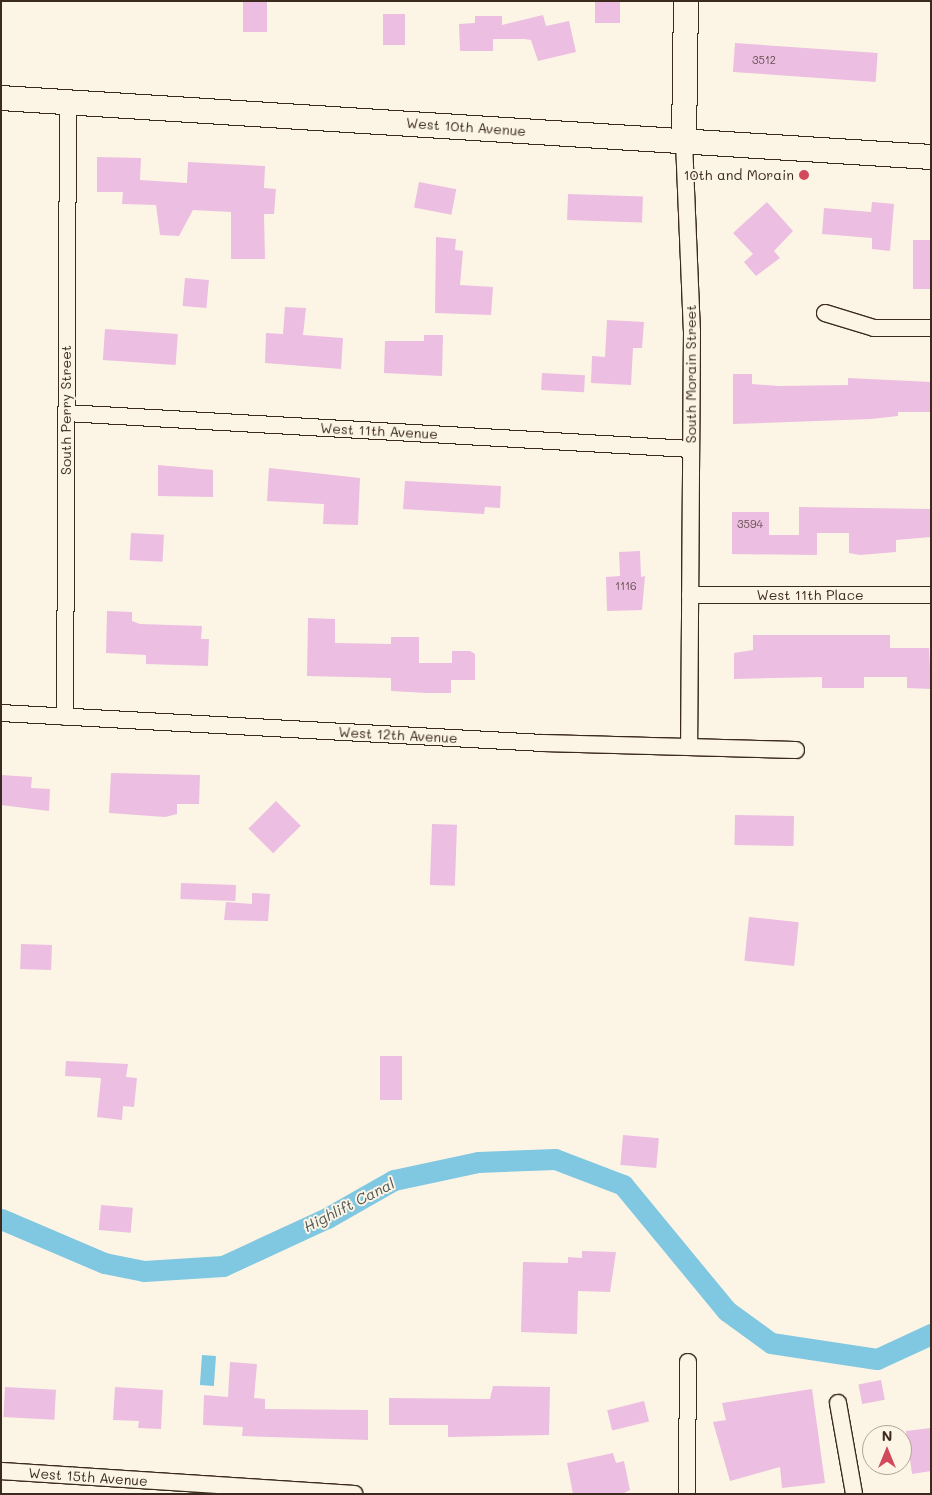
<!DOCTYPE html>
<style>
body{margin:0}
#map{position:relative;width:932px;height:1495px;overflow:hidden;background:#fcf5e5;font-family:Mali,sans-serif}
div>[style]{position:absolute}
.water>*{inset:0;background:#80c7e1;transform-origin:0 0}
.canal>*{height:21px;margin:-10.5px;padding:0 10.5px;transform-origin:10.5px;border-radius:10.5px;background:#80c7e1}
.building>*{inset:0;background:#ecbee1;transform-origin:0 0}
.roads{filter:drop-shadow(1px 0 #3b2a1e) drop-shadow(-1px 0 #3b2a1e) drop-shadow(0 1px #3b2a1e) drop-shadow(0 -1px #3b2a1e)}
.street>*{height:16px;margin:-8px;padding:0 8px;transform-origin:8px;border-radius:8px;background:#fcf5e5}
.secondary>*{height:24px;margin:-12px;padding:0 12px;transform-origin:12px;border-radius:12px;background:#fcf5e5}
.dots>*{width:14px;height:14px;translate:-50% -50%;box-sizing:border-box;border:2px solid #fcf5e5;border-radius:50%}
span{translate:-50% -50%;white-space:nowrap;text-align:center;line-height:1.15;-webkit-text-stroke:4px #fcf5e5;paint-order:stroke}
.number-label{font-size:11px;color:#674f4f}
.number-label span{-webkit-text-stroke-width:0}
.street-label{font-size:14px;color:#3b2a1e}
.poi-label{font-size:14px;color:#3b2a1e}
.right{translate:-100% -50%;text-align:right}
.water-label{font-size:15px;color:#505958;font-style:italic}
.frame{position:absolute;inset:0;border:2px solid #3b2a1e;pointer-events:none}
.north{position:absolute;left:862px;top:1425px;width:50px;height:50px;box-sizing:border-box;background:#fcf5e5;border:1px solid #afa495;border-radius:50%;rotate:0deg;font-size:14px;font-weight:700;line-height:20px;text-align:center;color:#3b2a1e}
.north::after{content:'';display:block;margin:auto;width:18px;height:22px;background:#d1495b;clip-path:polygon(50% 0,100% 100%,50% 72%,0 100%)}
</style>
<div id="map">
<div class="water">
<div style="left:202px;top:1355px;width:14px;height:30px;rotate:4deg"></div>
</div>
<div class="canal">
<div style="left:1px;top:1219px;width:112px;rotate:23.1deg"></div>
<div style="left:104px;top:1263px;width:41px;rotate:11.3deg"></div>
<div style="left:144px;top:1271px;width:79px;rotate:-3.6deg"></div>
<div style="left:223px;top:1266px;width:115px;rotate:-24.8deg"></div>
<div style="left:327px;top:1218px;width:77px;rotate:-29.6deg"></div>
<div style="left:394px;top:1180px;width:86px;rotate:-12.1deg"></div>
<div style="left:478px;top:1162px;width:77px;rotate:-2.2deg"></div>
<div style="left:555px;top:1159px;width:73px;rotate:20.9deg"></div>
<div style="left:623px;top:1185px;width:163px;rotate:50.5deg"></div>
<div style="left:727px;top:1311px;width:54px;rotate:36deg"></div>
<div style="left:771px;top:1343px;width:107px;rotate:8.6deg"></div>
<div style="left:877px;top:1359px;width:60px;rotate:-24.8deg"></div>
</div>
<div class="building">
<div style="left:243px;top:1px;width:24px;height:31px"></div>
<div style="left:595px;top:1px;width:25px;height:22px"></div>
<div style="left:383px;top:14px;width:22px;height:31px"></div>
<div style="clip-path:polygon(543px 15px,546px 26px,569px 21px,576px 52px,538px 61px,531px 40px,524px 39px,493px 39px,493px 51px,460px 51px,459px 24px,475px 23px,475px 16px,502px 16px,502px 25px)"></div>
<div style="left:735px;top:43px;width:143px;height:29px;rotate:4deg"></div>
<div style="clip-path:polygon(97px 157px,141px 158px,140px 180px,187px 183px,188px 162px,265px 166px,264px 188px,276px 189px,274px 214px,264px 214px,265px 259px,231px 259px,231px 212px,193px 210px,179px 236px,160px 235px,156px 205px,122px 204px,123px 192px,97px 192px)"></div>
<div style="left:419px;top:182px;width:38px;height:26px;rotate:11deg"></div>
<div style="left:568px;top:194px;width:75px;height:26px;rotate:2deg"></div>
<div style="clip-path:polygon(767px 202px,793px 231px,774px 251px,780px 258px,756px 276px,744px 262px,753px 254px,733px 233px)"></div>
<div style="clip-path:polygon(872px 202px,894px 204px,890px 251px,872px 249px,872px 238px,822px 234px,824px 208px,871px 212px)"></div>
<div style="clip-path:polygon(436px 237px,456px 239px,455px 250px,463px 251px,460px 285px,493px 287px,491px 315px,435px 313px)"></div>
<div style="left:913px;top:240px;width:18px;height:49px"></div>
<div style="left:185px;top:278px;width:24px;height:28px;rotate:5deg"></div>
<div style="clip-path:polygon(285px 307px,306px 308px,303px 335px,343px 338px,341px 369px,265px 363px,266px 333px,283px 334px)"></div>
<div style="clip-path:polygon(607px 320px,644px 322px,642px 348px,633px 348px,631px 385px,591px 383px,592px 356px,605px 357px)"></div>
<div style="left:105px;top:329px;width:73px;height:31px;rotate:4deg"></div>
<div style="clip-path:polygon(424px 335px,443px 335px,442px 376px,384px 373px,385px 341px,424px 341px)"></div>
<div style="left:542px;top:373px;width:43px;height:17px;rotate:3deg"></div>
<div style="clip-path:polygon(733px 374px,752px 374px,752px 384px,779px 386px,848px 385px,848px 378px,931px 382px,931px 412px,898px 412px,898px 416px,871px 419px,733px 424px)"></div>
<div style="clip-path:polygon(158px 465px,213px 470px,213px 497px,158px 496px)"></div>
<div style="clip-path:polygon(269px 468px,360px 478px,358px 525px,323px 524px,324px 504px,267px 501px)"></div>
<div style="clip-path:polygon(405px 481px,501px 486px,500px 508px,485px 507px,484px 514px,403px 509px)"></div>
<div style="clip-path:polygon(799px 507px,931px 509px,931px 537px,896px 540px,896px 552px,860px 555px,849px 553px,849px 533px,817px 533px,817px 555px,732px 554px,732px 512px,769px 512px,769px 535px,799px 535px)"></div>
<div style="left:131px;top:533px;width:33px;height:27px;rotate:3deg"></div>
<div style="clip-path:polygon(640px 551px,641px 577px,645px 576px,642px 610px,607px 611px,606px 577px,620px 576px,619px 552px)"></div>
<div style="clip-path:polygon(107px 611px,132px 612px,132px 621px,140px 624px,202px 626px,201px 639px,209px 639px,208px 666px,146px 664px,146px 655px,106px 653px)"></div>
<div style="clip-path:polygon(308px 618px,335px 619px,335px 643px,391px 644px,391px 637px,419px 637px,419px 663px,452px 663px,452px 651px,470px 651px,475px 654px,475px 680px,451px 680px,451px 693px,427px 693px,391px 691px,391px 678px,307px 676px)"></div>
<div style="clip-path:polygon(753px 635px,890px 635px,890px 648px,929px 648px,931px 689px,907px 688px,907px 677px,864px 677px,864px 688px,822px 688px,822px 677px,734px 679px,734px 653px,753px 650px)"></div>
<div style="clip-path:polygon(111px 773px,200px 775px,199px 804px,177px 804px,177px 814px,165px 817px,109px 813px)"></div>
<div style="clip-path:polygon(1px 775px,32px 777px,31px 788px,50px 789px,49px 811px,1px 805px)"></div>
<div style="left:276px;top:801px;width:35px;height:39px;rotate:45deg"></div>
<div style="left:735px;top:815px;width:59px;height:30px;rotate:1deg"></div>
<div style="left:432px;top:824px;width:25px;height:61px;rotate:2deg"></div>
<div style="left:181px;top:883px;width:55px;height:16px;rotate:2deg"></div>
<div style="clip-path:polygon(252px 893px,270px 894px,268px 921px,224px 920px,226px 902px,252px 904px)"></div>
<div style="left:749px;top:917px;width:50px;height:44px;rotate:6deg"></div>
<div style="left:21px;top:944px;width:31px;height:25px;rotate:2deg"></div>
<div style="left:380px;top:1056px;width:22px;height:44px"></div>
<div style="clip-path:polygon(66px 1061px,128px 1064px,126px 1077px,137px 1078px,134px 1107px,123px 1106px,122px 1120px,97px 1117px,101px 1078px,65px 1076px)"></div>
<div style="left:623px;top:1135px;width:36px;height:30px;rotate:5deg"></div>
<div style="left:101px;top:1205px;width:32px;height:25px;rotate:5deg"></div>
<div style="clip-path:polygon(582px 1251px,616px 1252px,610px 1292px,578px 1291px,577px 1334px,521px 1332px,523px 1262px,568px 1263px,568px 1257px,582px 1258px)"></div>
<div style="clip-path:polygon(230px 1362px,257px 1364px,254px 1398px,265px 1399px,265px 1409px,368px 1410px,368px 1440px,242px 1436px,243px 1427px,203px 1425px,204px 1395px,228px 1397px)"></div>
<div style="left:881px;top:1380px;width:20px;height:23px;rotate:79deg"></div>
<div style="clip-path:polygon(493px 1386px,550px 1387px,549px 1435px,448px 1437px,448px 1425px,389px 1425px,389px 1398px,490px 1399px)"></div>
<div style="left:5px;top:1387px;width:51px;height:30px;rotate:3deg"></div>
<div style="clip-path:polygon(115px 1387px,163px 1390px,161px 1429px,138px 1428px,139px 1421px,113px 1420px)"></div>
<div style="clip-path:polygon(812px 1389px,825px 1483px,782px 1488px,780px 1467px,730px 1481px,713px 1422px,726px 1420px,722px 1403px)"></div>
<div style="left:644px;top:1401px;width:21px;height:38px;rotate:76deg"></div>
<div style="clip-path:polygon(931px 1428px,931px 1471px,912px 1474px,906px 1431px)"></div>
<div style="clip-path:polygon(613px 1453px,616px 1463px,624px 1461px,630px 1490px,622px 1494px,573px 1494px,567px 1463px)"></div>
</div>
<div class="roads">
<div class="street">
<div style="left:684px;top:142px;width:189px;rotate:87.6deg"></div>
<div style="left:692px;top:331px;width:416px;rotate:90.4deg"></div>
<div style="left:825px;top:313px;width:51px;rotate:17deg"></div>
<div style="left:874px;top:328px;width:57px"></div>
<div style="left:66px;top:413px;width:626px;rotate:3.3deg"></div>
<div style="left:690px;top:595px;width:241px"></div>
<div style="left:1px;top:713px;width:542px;rotate:3.17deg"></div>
<div style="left:542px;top:743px;width:254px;rotate:1.6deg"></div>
<div style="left:65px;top:717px;width:615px;rotate:-89.72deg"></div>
<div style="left:838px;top:1403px;width:92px;rotate:80deg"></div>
<div style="left:1px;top:1471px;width:354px;rotate:3.7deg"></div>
<div style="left:687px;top:1494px;width:132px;rotate:-89.6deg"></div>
</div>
<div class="secondary">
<div style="left:1px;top:98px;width:932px;rotate:3.63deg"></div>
<div style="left:684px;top:142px;width:141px;rotate:-89.2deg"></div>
</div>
</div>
<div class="dots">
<div style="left:804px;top:175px;background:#d1495b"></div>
</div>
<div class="number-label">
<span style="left:764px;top:60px">3512</span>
<span style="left:750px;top:524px">3594</span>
<span style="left:626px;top:586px">1116</span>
</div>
<div class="street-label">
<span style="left:466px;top:127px;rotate:4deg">West 10th Avenue</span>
<span style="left:691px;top:374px;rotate:-90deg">South Morain Street</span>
<span style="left:66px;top:410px;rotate:-90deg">South Perry Street</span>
<span style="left:379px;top:431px;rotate:3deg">West 11th Avenue</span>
<span style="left:810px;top:595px">West 11th Place</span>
<span style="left:398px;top:735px;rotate:3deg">West 12th Avenue</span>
<span style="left:88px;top:1477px;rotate:4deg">West 15th Avenue</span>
</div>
<div class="poi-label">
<span class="right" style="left:794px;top:175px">10th and Morain</span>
</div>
<div class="water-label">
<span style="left:349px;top:1205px;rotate:-27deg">Highlift Canal</span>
</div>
<div class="frame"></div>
<div class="north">N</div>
</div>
